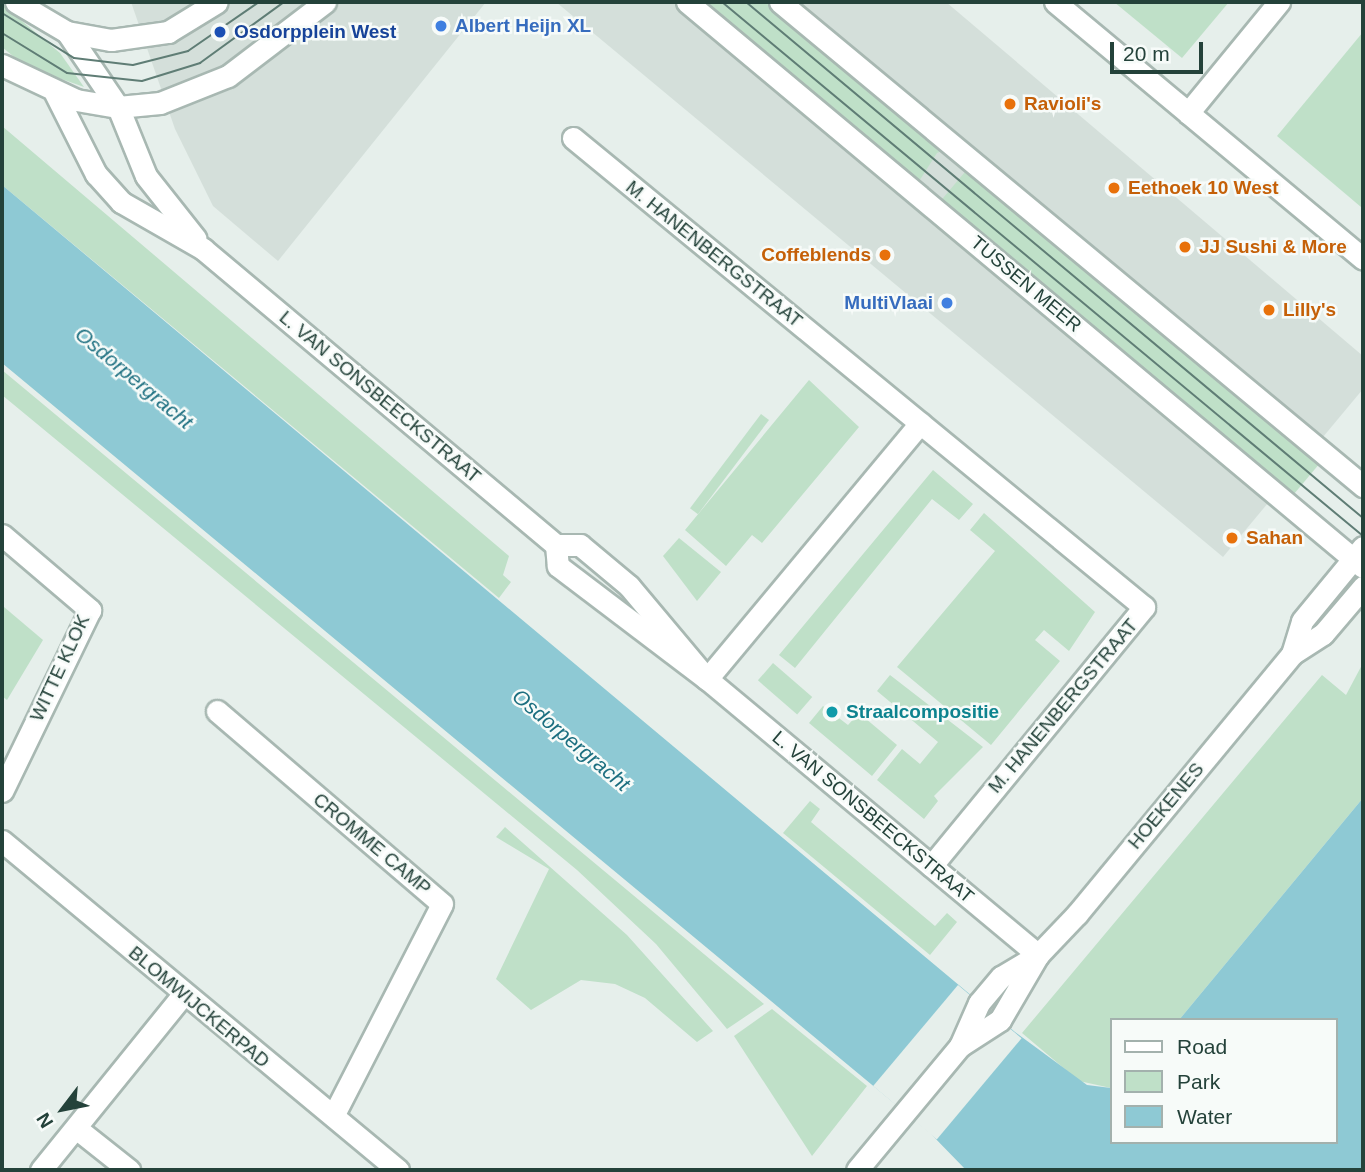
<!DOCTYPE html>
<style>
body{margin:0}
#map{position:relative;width:1365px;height:1172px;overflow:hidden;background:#e6efeb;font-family:Arial,sans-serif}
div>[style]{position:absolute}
.built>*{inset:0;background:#d4dfda}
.green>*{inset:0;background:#bfe0c8;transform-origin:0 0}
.water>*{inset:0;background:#8ec9d4}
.pier>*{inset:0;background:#e6efeb;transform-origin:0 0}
.roads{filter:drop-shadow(2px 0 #a8b8b2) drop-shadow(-2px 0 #a8b8b2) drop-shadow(0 2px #a8b8b2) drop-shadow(0 -2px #a8b8b2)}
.minor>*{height:21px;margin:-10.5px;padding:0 10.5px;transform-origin:10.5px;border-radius:10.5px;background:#fff}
.tram>*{height:2px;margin:-1px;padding:0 1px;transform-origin:1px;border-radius:1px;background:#5f7d75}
.dots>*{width:19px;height:19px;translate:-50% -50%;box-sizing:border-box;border:4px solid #f7fbf9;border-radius:50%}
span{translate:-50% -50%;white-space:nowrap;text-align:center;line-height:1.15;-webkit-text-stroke:5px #f7fbf9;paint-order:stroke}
.shop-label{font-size:19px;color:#366cbe;font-weight:700}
.left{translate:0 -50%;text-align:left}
.right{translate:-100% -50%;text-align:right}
.transit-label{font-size:19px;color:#164399;font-weight:700}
.food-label{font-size:19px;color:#c56008;font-weight:700}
.street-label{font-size:19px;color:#24423a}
.culture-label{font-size:19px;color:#0d838f;font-weight:700}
.water-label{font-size:21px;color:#1c6f80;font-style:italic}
.frame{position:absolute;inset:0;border:4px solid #24423a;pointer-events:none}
.legend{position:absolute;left:1110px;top:1018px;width:228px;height:126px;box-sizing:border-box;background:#f7fbf9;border:2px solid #a3b1ad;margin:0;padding:9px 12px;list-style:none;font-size:21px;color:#24423a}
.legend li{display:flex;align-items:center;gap:14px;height:35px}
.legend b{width:35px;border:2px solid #a3b1ad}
.north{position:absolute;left:28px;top:1074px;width:70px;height:70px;-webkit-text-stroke:5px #f7fbf9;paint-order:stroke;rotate:238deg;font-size:19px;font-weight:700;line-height:28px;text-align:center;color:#24423a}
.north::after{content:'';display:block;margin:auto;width:24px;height:32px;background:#24423a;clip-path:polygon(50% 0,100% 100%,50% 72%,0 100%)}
.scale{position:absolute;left:1110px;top:42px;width:93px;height:32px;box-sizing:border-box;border:4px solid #24423a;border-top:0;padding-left:9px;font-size:21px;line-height:24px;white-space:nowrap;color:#24423a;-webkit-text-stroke:5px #f7fbf9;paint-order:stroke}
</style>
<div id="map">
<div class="built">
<div style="clip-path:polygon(131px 2px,486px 2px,278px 261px,213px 206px,175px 129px)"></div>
<div style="clip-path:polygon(556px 2px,946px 2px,1363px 356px,1363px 389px,1223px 557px)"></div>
</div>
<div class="green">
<div style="clip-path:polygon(703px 2px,765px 2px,949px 148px,937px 153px,916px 186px)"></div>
<div style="clip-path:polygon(1114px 2px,1229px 2px,1182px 58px)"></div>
<div style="clip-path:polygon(3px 5px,60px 53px,84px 87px,25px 66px,2px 47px)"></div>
<div style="clip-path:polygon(1363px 32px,1363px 205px,1361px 207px,1277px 136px)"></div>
<div style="clip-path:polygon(2px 126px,509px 556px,503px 575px,511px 582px,499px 598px,2px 185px)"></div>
<div style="clip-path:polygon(970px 166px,1320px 463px,1294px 494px,938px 204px)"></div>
<div style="clip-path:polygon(2px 370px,764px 1004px,727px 1029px,656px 944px,577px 870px,2px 395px)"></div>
<div style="clip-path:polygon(809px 380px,859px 427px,762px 543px,752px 535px,726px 566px,685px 530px)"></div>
<div style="left:761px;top:414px;width:10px;height:118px;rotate:37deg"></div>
<div style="clip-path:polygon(933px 470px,973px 504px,959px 520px,932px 499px,795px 668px,779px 655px)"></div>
<div style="clip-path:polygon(984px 513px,1095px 612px,1069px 651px,1044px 630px,1035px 640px,1060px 661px,991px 745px,897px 667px,995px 551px,970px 530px)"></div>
<div style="clip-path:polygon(679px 538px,721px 572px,697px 601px,663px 556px)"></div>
<div style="clip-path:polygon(4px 607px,43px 640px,7px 700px,2px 696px)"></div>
<div style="left:773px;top:663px;width:52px;height:23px;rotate:41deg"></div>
<div style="clip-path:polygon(1363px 663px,1363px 798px,1179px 1020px,1111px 1020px,1111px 1088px,1079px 1081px,1022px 1033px,1322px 675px,1346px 695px)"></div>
<div style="clip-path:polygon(890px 675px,983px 747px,934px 796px,938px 801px,924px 819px,877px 780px,902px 749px,920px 764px,938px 742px,877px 691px)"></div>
<div style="clip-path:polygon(823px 706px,848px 725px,859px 713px,897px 745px,872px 776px,809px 723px)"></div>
<div style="clip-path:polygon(810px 801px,820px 809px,811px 822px,935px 926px,947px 913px,957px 922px,930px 955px,783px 833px)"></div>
<div style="clip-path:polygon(505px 827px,627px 935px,713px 1031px,697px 1042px,645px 998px,615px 984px,581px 980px,531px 1010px,496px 979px,549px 869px,496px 837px)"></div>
<div style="clip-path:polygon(772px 1009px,867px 1086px,812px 1156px,734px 1036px)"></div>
</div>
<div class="water">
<div style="clip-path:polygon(2px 185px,1015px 1032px,1087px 1085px,1111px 1088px,1111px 1142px,1335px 1142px,1335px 1020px,1179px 1020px,1363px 798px,1363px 1170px,966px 1170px,930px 1133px,2px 363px)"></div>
</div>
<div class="pier">
<div style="left:958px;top:985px;width:83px;height:132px;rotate:40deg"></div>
</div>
<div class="roads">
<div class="minor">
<div style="left:16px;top:2px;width:59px;rotate:30.5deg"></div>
<div style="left:67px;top:32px;width:45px;rotate:10.3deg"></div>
<div style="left:111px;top:40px;width:58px;rotate:-8deg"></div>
<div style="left:168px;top:32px;width:57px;rotate:-31.5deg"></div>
<div style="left:687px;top:2px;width:881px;rotate:39.89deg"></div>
<div style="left:780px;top:2px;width:758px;rotate:39.7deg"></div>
<div style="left:1055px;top:2px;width:401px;rotate:39.8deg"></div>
<div style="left:67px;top:32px;width:91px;rotate:55.8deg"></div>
<div style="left:118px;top:107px;width:74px;rotate:67.9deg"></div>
<div style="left:146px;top:176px;width:80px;rotate:51.6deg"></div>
<div style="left:2px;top:65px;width:82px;rotate:25.3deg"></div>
<div style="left:76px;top:100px;width:43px;rotate:9.5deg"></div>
<div style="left:118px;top:107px;width:42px;rotate:-5.4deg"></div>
<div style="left:160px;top:103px;width:73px;rotate:-21.7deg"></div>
<div style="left:228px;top:76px;width:122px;rotate:-37.3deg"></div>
<div style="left:55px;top:93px;width:91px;rotate:63.2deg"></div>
<div style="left:96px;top:174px;width:38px;rotate:48deg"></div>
<div style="left:121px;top:202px;width:95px;rotate:29.8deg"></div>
<div style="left:203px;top:249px;width:461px;rotate:40deg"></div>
<div style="left:556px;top:545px;width:24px"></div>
<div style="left:580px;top:545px;width:64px;rotate:39.9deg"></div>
<div style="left:629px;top:586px;width:121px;rotate:50deg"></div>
<div style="left:1188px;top:113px;width:144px;rotate:-50.7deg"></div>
<div style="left:573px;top:138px;width:739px;rotate:39.4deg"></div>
<div style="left:1144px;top:607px;width:335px;rotate:129.4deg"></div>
<div style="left:2px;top:535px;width:116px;rotate:40.4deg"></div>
<div style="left:90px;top:610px;width:201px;rotate:115.9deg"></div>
<div style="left:556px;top:545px;width:21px;rotate:85deg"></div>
<div style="left:558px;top:566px;width:187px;rotate:37.2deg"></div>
<div style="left:707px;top:679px;width:431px;rotate:39.8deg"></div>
<div style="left:1292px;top:654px;width:34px;rotate:-73deg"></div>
<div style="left:1302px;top:621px;width:96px;rotate:-50.5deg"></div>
<div style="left:707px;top:679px;width:333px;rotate:-50.2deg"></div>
<div style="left:217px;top:711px;width:296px;rotate:40.6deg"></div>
<div style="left:442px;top:904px;width:238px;rotate:117.2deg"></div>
<div style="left:2px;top:841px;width:515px;rotate:39.72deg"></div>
<div style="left:960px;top:1046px;width:48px;rotate:-33deg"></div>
<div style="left:1000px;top:1020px;width:75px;rotate:-59.7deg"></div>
<div style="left:76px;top:1128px;width:68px;rotate:38.4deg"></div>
<div style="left:41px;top:1170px;width:224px;rotate:-51deg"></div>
<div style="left:857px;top:1170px;width:161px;rotate:-50.3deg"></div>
<div style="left:960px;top:1046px;width:47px;rotate:-66.2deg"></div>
<div style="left:979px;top:1003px;width:34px;rotate:-50deg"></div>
<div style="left:1001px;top:977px;width:43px;rotate:-30.7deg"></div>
<div style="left:1038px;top:955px;width:57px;rotate:-46.4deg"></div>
<div style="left:1077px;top:914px;width:337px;rotate:-50.4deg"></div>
<div style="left:1292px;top:654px;width:37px;rotate:-33deg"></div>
<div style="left:1323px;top:634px;width:62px;rotate:-49.6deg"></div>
</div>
</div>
<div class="tram">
<div style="left:722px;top:2px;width:834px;rotate:39.8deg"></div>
<div style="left:746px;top:2px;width:804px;rotate:39.91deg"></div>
<div style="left:2px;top:13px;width:85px;rotate:32deg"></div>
<div style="left:74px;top:58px;width:59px;rotate:6.8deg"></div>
<div style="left:133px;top:65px;width:57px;rotate:-14.3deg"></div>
<div style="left:188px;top:51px;width:86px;rotate:-34.6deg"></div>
<div style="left:2px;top:33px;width:76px;rotate:31.6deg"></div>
<div style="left:67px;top:73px;width:75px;rotate:6.1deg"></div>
<div style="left:142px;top:81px;width:61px;rotate:-17.2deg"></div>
<div style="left:200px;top:63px;width:104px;rotate:-36deg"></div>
</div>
<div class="dots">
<div style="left:441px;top:26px;background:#3f7fe0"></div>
<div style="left:220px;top:32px;background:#1a4fb4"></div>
<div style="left:1010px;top:104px;background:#e8710a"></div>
<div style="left:1114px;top:188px;background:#e8710a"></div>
<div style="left:1185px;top:247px;background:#e8710a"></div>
<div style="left:885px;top:255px;background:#e8710a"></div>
<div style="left:947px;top:303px;background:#3f7fe0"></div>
<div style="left:1269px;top:310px;background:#e8710a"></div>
<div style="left:1232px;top:538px;background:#e8710a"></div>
<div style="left:832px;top:712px;background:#0f9aa8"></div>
</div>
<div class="shop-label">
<span class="left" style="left:455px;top:26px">Albert Heijn XL</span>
<span class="right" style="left:933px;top:303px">MultiVlaai</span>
</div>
<div class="transit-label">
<span class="left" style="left:234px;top:32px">Osdorpplein West</span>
</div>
<div class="food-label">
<span class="left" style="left:1024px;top:104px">Ravioli's</span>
<span class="left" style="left:1128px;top:188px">Eethoek 10 West</span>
<span class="left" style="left:1199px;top:247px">JJ Sushi &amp; More</span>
<span class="right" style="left:871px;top:255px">Coffeblends</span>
<span class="left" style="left:1283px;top:310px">Lilly's</span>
<span class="left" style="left:1246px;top:538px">Sahan</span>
</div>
<div class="street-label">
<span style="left:714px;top:254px;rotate:39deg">M. HANENBERGSTRAAT</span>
<span style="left:1026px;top:284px;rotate:40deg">TUSSEN MEER</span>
<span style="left:380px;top:397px;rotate:40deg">L. VAN SONSBEECKSTRAAT</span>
<span style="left:60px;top:668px;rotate:-65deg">WITTE KLOK</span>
<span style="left:1063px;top:706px;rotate:-50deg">M. HANENBERGSTRAAT</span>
<span style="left:1166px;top:806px;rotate:-50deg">HOEKENES</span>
<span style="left:873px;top:817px;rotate:40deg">L. VAN SONSBEECKSTRAAT</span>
<span style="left:372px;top:844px;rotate:40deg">CROMME CAMP</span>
<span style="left:199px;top:1007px;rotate:40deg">BLOMWIJCKERPAD</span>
</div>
<div class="culture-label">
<span class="left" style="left:846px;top:712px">Straalcompositie</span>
</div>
<div class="water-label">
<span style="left:134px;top:378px;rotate:40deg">Osdorpergracht</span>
<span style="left:571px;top:740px;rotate:40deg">Osdorpergracht</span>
</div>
<div class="frame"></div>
<ul class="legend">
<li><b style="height:9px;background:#fff"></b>Road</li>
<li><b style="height:19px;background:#bfe0c8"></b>Park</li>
<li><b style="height:19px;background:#8ec9d4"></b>Water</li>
</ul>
<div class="north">N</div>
<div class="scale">20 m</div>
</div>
